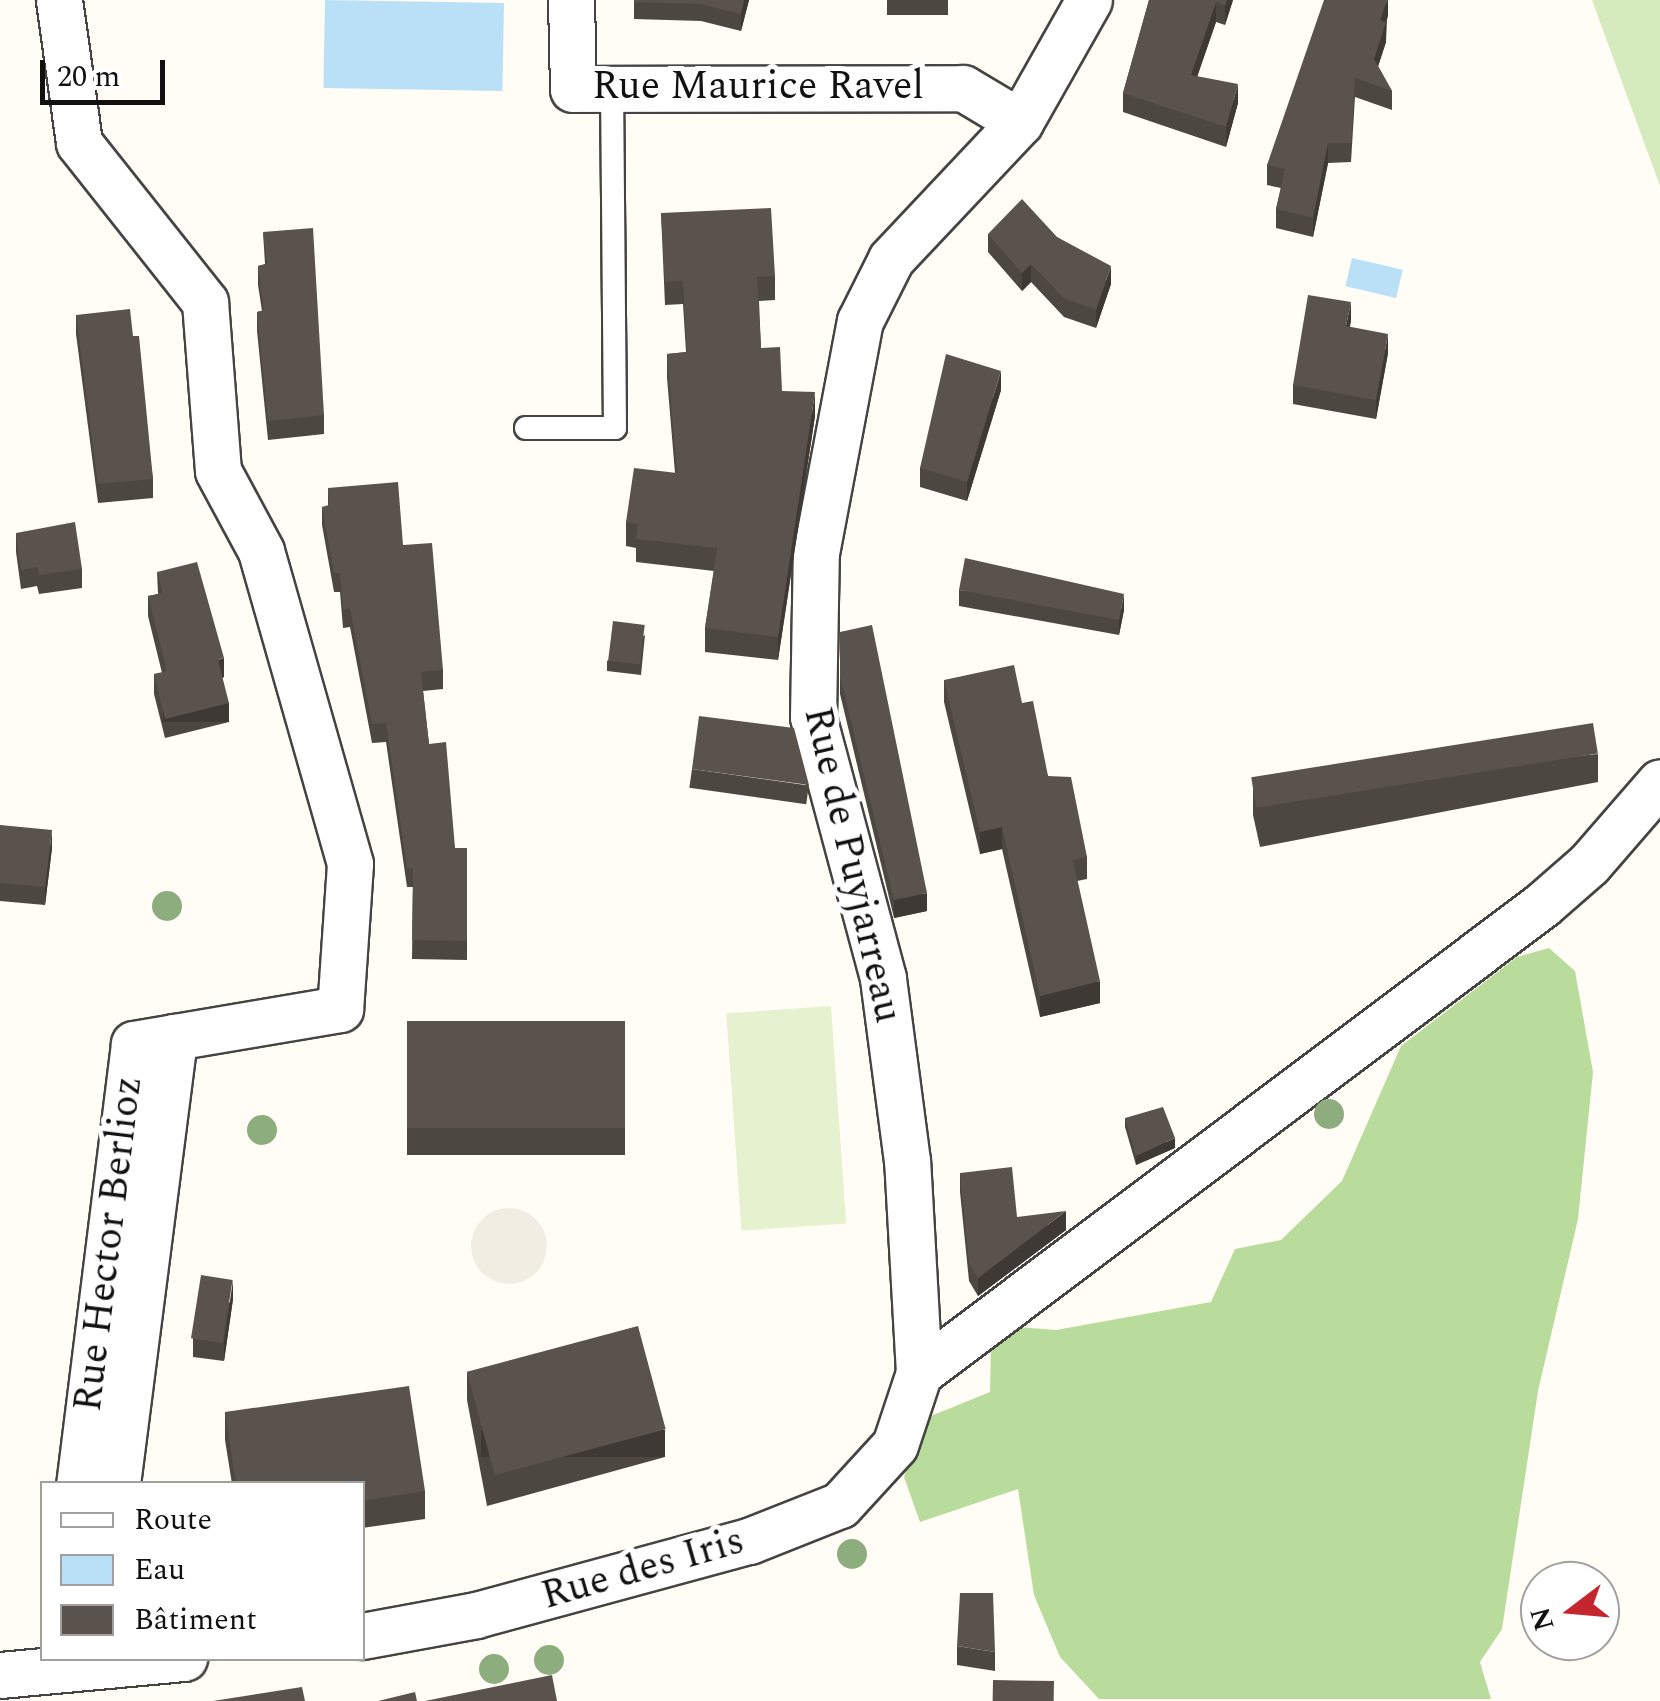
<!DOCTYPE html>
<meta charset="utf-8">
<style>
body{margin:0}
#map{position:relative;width:1660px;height:1701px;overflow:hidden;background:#fffdf5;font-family:Spectral,serif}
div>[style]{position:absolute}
.green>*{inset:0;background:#d5ebbd}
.forest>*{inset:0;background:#b9dc9c}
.pitch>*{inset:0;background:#e6f2cf;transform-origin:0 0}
.plaza>*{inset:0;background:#f1ede2}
.round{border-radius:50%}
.water>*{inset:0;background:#b9e0f7;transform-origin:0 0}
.roads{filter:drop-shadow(2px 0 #444) drop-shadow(-2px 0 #444) drop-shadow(0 2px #444) drop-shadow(0 -2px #444)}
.lane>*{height:22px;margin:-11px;padding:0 11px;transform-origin:11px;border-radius:11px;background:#fff}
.street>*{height:45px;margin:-22.5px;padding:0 22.5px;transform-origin:22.5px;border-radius:22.5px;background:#fff}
.trees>*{width:30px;height:30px;margin:-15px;border-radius:50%;background:#8dad7f}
.wall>*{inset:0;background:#4d4742;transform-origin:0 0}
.shaded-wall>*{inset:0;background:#3f3936;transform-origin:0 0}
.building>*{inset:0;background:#5a524d;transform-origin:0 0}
span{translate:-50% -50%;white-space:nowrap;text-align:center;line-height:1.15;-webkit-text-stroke:10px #fff;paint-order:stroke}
.street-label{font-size:40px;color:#111}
.legend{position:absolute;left:40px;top:1481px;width:325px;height:180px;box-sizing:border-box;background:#fff;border:2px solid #a0a0a0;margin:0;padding:12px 18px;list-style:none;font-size:30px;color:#111}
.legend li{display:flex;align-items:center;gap:20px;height:50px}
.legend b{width:50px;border:2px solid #a0a0a0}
.north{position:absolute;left:1520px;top:1561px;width:100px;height:100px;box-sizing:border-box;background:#fff;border:2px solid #a0a0a0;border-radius:50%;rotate:254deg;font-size:28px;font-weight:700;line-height:40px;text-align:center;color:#111}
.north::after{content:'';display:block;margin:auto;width:35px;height:45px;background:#c4262e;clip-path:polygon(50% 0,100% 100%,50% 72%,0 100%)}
.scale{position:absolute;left:40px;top:60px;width:125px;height:45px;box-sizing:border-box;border:5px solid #111;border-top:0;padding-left:12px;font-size:30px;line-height:35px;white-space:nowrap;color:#111;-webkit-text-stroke:8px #fff;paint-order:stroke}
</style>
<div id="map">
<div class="green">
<div style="clip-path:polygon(1592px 0,1660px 0,1660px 186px)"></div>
</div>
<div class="forest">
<div style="clip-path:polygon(1549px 948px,1575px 971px,1593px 1072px,1578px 1219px,1538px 1391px,1502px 1629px,1480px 1662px,1491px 1699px,1099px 1699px,1060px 1657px,1034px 1595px,1018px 1489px,920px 1522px,904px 1477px,921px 1420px,990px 1392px,991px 1349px,1018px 1327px,1056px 1330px,1211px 1302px,1235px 1249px,1281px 1240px,1342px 1181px,1401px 1046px,1517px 957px)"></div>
</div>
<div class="pitch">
<div style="left:831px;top:1006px;width:218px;height:105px;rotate:86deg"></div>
</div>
<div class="plaza">
<div class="round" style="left:471px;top:1208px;width:76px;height:76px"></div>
</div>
<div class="water">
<div style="left:325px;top:0;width:179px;height:88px;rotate:1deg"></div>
<div style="left:1352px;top:258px;width:52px;height:29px;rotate:13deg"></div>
</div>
<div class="roads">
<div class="lane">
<div style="left:526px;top:428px;width:89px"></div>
<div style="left:615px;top:428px;width:339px;rotate:-90.5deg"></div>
</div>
<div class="street">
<div style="left:59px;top:0;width:144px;rotate:82deg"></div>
<div style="left:79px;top:143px;width:203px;rotate:51.6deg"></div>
<div style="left:205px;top:302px;width:169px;rotate:85.6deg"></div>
<div style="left:218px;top:471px;width:91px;rotate:61.7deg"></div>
<div style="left:261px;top:551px;width:325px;rotate:74.1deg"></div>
<div style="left:350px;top:864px;width:145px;rotate:93.9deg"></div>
<div style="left:340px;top:1009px;width:209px;rotate:170.4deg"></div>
<div style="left:134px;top:1044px;width:443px;rotate:97.1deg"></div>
<div style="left:571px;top:0;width:89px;rotate:88.7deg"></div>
<div style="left:573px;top:89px;width:390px;rotate:-0.1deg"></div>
<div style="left:963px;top:88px;width:66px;rotate:30.8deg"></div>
<div style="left:919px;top:1373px;width:779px;rotate:-36.91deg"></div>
<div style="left:1542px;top:905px;width:62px;rotate:-41.1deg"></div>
<div style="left:1589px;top:864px;width:108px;rotate:-49.1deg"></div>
<div style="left:117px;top:1484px;width:451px;rotate:-82.7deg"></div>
<div style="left:362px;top:1636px;width:116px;rotate:-10.4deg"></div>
<div style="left:476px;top:1615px;width:283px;rotate:-15.2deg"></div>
<div style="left:749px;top:1541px;width:98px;rotate:-21.6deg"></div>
<div style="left:840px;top:1505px;width:81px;rotate:-47.5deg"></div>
<div style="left:895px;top:1445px;width:76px;rotate:-71.6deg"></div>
<div style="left:919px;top:1373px;width:212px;rotate:-93.2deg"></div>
<div style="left:907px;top:1161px;width:185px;rotate:-97.5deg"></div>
<div style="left:883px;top:978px;width:270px;rotate:-105deg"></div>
<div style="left:813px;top:717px;width:164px;rotate:-89deg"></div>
<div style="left:816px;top:553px;width:236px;rotate:-79.3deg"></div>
<div style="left:860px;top:321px;width:69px;rotate:-63.4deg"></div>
<div style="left:891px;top:259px;width:188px;rotate:-46.7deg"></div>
<div style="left:1020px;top:122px;width:140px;rotate:-60.5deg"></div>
<div style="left:0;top:1675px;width:185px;rotate:-5.3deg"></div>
</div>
</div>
<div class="trees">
<div style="left:167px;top:906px"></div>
<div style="left:1329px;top:1114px"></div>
<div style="left:262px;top:1130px"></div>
<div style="left:852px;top:1554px"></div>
<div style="left:549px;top:1660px"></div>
<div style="left:494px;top:1669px"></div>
</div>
<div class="wall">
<div style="clip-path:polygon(634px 0,749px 0,741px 31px,701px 21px,634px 19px)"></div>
<div style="left:887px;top:0;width:61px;height:15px"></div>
<div style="clip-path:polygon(1149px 0,1233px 0,1225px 25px,1216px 22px,1197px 76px,1238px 103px,1226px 147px,1123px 112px,1123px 93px)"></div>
<div style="clip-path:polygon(1388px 0,1386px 42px,1378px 66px,1392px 91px,1392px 110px,1355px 97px,1351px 162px,1328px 163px,1313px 237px,1276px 228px,1276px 209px,1281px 188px,1267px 185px,1267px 165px)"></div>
<div style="clip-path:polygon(661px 213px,775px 276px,775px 300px,759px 301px,761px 348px,782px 391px,815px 416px,778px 660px,705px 652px,705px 628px,714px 571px,636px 562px,636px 548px,626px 546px,626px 522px,675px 473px,667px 378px,667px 354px,686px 352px,683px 304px,665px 305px)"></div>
<div style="clip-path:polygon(263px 232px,324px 415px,324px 434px,268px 440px,257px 331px,257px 312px,262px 311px,258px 285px,258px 266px,265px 264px)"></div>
<div style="clip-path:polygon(988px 234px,1057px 237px,1111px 284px,1096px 328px,1064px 317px,1031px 282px,1022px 291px,988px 252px)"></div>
<div style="clip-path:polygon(76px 315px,133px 336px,153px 479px,153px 498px,98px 503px,76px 334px)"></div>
<div style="clip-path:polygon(1351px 320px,1350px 327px,1388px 353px,1376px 419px,1293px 404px,1293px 385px)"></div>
<div style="clip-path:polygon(1001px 390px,967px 501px,920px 487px,920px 468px)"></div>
<div style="clip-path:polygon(328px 488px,403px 545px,443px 670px,443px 689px,423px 691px,429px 744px,455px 848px,467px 848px,467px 960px,412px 959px,413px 887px,407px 887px,386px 742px,372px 743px,350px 627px,343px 628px,340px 592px,334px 592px,322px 525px,322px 507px,328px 506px)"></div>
<div style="clip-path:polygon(16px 533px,82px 569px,82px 588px,39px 594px,37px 586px,21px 589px,16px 552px)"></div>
<div style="clip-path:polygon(157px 572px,224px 677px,222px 678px,229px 722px,165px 738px,154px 694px,154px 674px,162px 673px,148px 616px,148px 596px,158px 594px)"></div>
<div style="clip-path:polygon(959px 590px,1124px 610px,1119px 635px,959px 606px)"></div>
<div style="clip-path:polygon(840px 632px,927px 911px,894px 918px,840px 694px)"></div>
<div style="clip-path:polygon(645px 635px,641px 675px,607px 671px,607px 661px)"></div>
<div style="clip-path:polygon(944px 680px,1022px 703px,1048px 776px,1087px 857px,1087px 879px,1077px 881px,1100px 1003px,1040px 1017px,1002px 849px,980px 854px,944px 702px)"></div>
<div style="clip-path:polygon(1598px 754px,1598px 782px,1260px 847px,1253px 815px,1253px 787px)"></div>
<div style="left:692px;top:769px;width:118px;height:19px;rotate:8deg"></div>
<div style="clip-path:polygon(0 825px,52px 848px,45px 905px,0 901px)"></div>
<div style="left:625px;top:1021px;width:134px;height:218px;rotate:90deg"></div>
<div style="clip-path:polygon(1125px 1118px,1175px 1148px,1136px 1165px,1125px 1127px)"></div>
<div style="clip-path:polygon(960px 1173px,1017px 1217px,1066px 1230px,978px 1296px,969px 1281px,960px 1192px)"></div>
<div style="clip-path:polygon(233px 1299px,224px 1361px,193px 1357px,193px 1338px)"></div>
<div style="clip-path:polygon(467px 1372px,665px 1457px,487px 1506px,467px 1400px)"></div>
<div style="clip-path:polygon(225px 1412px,425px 1491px,425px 1519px,362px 1528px,362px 1484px,232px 1484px,225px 1440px)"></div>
<div style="clip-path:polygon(957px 1646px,995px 1652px,995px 1671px,957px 1665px)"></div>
</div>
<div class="shaded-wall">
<div style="clip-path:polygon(744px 0,749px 0,741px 31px,741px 14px)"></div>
<div style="clip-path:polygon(1227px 0,1233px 0,1225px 25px,1225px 6px)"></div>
<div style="clip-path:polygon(1387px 0,1388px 0,1388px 16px,1380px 39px,1380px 20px)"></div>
<div style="clip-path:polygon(1216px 2px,1216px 22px,1191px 95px,1191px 75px)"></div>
<div style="clip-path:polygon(1386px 22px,1386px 42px,1374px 79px,1374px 59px)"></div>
<div style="clip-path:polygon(1238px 84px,1238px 103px,1226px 147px,1226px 127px)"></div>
<div style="clip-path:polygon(1328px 143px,1328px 163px,1313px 237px,1313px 218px)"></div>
<div style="clip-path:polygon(1031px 264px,1031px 282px,1022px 291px,1022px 273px)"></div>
<div style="clip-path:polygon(1111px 266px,1111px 284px,1096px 328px,1096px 310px)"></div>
<div style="clip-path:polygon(1351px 302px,1351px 320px,1346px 345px,1346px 326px)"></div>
<div style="clip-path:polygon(1388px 334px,1388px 353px,1376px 419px,1376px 400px)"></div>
<div style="clip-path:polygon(1001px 371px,1001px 390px,967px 501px,967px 482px)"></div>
<div style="clip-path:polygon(815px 392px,815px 416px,778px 660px,778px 637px)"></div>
<div style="clip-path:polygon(1124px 594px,1124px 610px,1119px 635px,1119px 620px)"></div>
<div style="clip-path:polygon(224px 658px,224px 677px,218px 679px,218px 660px)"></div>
<div style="left:229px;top:703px;width:19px;height:66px;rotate:90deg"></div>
<div style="clip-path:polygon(1002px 827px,1002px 849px,980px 854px,980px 832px)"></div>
<div style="clip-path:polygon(52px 830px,52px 848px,45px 905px,45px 887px)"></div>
<div style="clip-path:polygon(927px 893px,927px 911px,894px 918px,894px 900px)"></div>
<div style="clip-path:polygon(1100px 981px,1100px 1003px,1040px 1017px,1040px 996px)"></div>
<div style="clip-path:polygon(1175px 1138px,1175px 1148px,1136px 1165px,1136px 1156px)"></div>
<div style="clip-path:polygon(1066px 1211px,1066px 1230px,978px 1296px,978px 1278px)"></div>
<div style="clip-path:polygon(233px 1280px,233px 1299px,224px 1361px,224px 1342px)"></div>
<div style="left:665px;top:1430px;width:27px;height:184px;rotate:90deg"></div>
</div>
<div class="building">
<div style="clip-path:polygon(634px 0,744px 0,741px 14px,701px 4px,634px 2px)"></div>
<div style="clip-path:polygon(1149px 0,1227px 0,1225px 6px,1216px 2px,1191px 75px,1238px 84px,1226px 127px,1123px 93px)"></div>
<div style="clip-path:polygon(1324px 0,1387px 0,1380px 20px,1386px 22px,1374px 59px,1392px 91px,1355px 78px,1351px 143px,1328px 143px,1313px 218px,1276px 209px,1285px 169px,1267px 165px)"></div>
<div style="clip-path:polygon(1022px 199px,1057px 237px,1111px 266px,1096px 310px,1064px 298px,1031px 264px,1022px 273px,988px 234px)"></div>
<div style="clip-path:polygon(771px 208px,775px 276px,757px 277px,761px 348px,780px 347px,782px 391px,815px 392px,778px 637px,705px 628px,717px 548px,636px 539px,638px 524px,626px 522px,634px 468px,677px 473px,667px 354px,687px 352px,683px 281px,665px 282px,661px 213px)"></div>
<div style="clip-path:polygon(313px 228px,324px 415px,268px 421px,257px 312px,264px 310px,258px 266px,267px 264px,263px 232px)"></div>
<div style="clip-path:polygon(1308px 295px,1351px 302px,1346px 326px,1388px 334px,1376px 400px,1293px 385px)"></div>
<div style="clip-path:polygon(130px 309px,133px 336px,139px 336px,153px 479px,98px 484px,76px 315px)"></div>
<div style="clip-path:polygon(946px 354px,1001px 371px,967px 482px,920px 468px)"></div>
<div style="clip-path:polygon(398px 482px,403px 545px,432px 543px,443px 670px,421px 672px,429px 744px,446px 742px,455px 848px,467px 848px,467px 941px,412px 940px,413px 868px,407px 868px,386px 723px,372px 724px,350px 608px,343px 609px,340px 573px,334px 573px,322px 507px,329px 505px,328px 488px)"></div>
<div style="clip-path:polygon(75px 522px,82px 569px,39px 575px,37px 567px,21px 570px,16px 533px)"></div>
<div style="clip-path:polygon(965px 558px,1124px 594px,1119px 620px,959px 590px)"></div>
<div style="clip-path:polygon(197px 562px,224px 658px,218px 660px,229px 703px,165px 719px,154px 674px,167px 671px,148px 596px,163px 593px,157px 572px)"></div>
<div style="left:613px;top:621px;width:32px;height:40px;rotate:7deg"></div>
<div style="clip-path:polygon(872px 625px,927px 893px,894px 900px,840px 676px,840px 632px)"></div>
<div style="clip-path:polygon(1014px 665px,1022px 703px,1033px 701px,1048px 776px,1071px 777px,1087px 857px,1073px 860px,1100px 981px,1040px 996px,1002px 827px,980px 832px,944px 680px)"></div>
<div style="clip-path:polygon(699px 716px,794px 728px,809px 785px,692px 769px)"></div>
<div style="left:1593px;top:723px;width:31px;height:346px;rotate:81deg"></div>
<div style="clip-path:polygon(0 825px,52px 830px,45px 887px,0 883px)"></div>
<div style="left:625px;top:1021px;width:107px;height:218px;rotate:90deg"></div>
<div style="clip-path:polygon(1163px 1107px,1175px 1138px,1136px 1156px,1125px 1118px)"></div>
<div style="clip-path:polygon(1012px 1167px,1017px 1217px,1066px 1211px,978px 1278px,969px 1263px,960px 1173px)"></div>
<div style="left:201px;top:1275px;width:32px;height:64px;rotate:9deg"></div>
<div style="left:638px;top:1326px;width:107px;height:177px;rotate:75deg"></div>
<div style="clip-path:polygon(409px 1386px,425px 1491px,362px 1501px,362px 1484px,236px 1484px,225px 1412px)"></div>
<div style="clip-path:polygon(960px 1593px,993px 1593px,995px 1652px,957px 1646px)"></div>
<div style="clip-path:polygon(552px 1675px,557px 1701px,425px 1701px)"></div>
<div style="left:993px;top:1680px;width:61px;height:21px;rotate:1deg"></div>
<div style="clip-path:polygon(302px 1687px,305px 1701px,213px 1701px)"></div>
<div style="clip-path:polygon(415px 1692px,417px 1701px,378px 1701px)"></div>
</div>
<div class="street-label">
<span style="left:758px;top:87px">Rue Maurice Ravel</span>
<span style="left:852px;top:865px;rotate:77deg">Rue de Puyjarreau</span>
<span style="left:109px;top:1244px;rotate:-83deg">Rue Hector Berlioz</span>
<span style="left:643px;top:1569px;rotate:-16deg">Rue des Iris</span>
</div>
<ul class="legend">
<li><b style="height:12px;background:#fff"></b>Route</li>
<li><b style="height:28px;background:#b9e0f7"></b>Eau</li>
<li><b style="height:28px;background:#5a524d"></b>Bâtiment</li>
</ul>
<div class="north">N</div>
<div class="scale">20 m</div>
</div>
